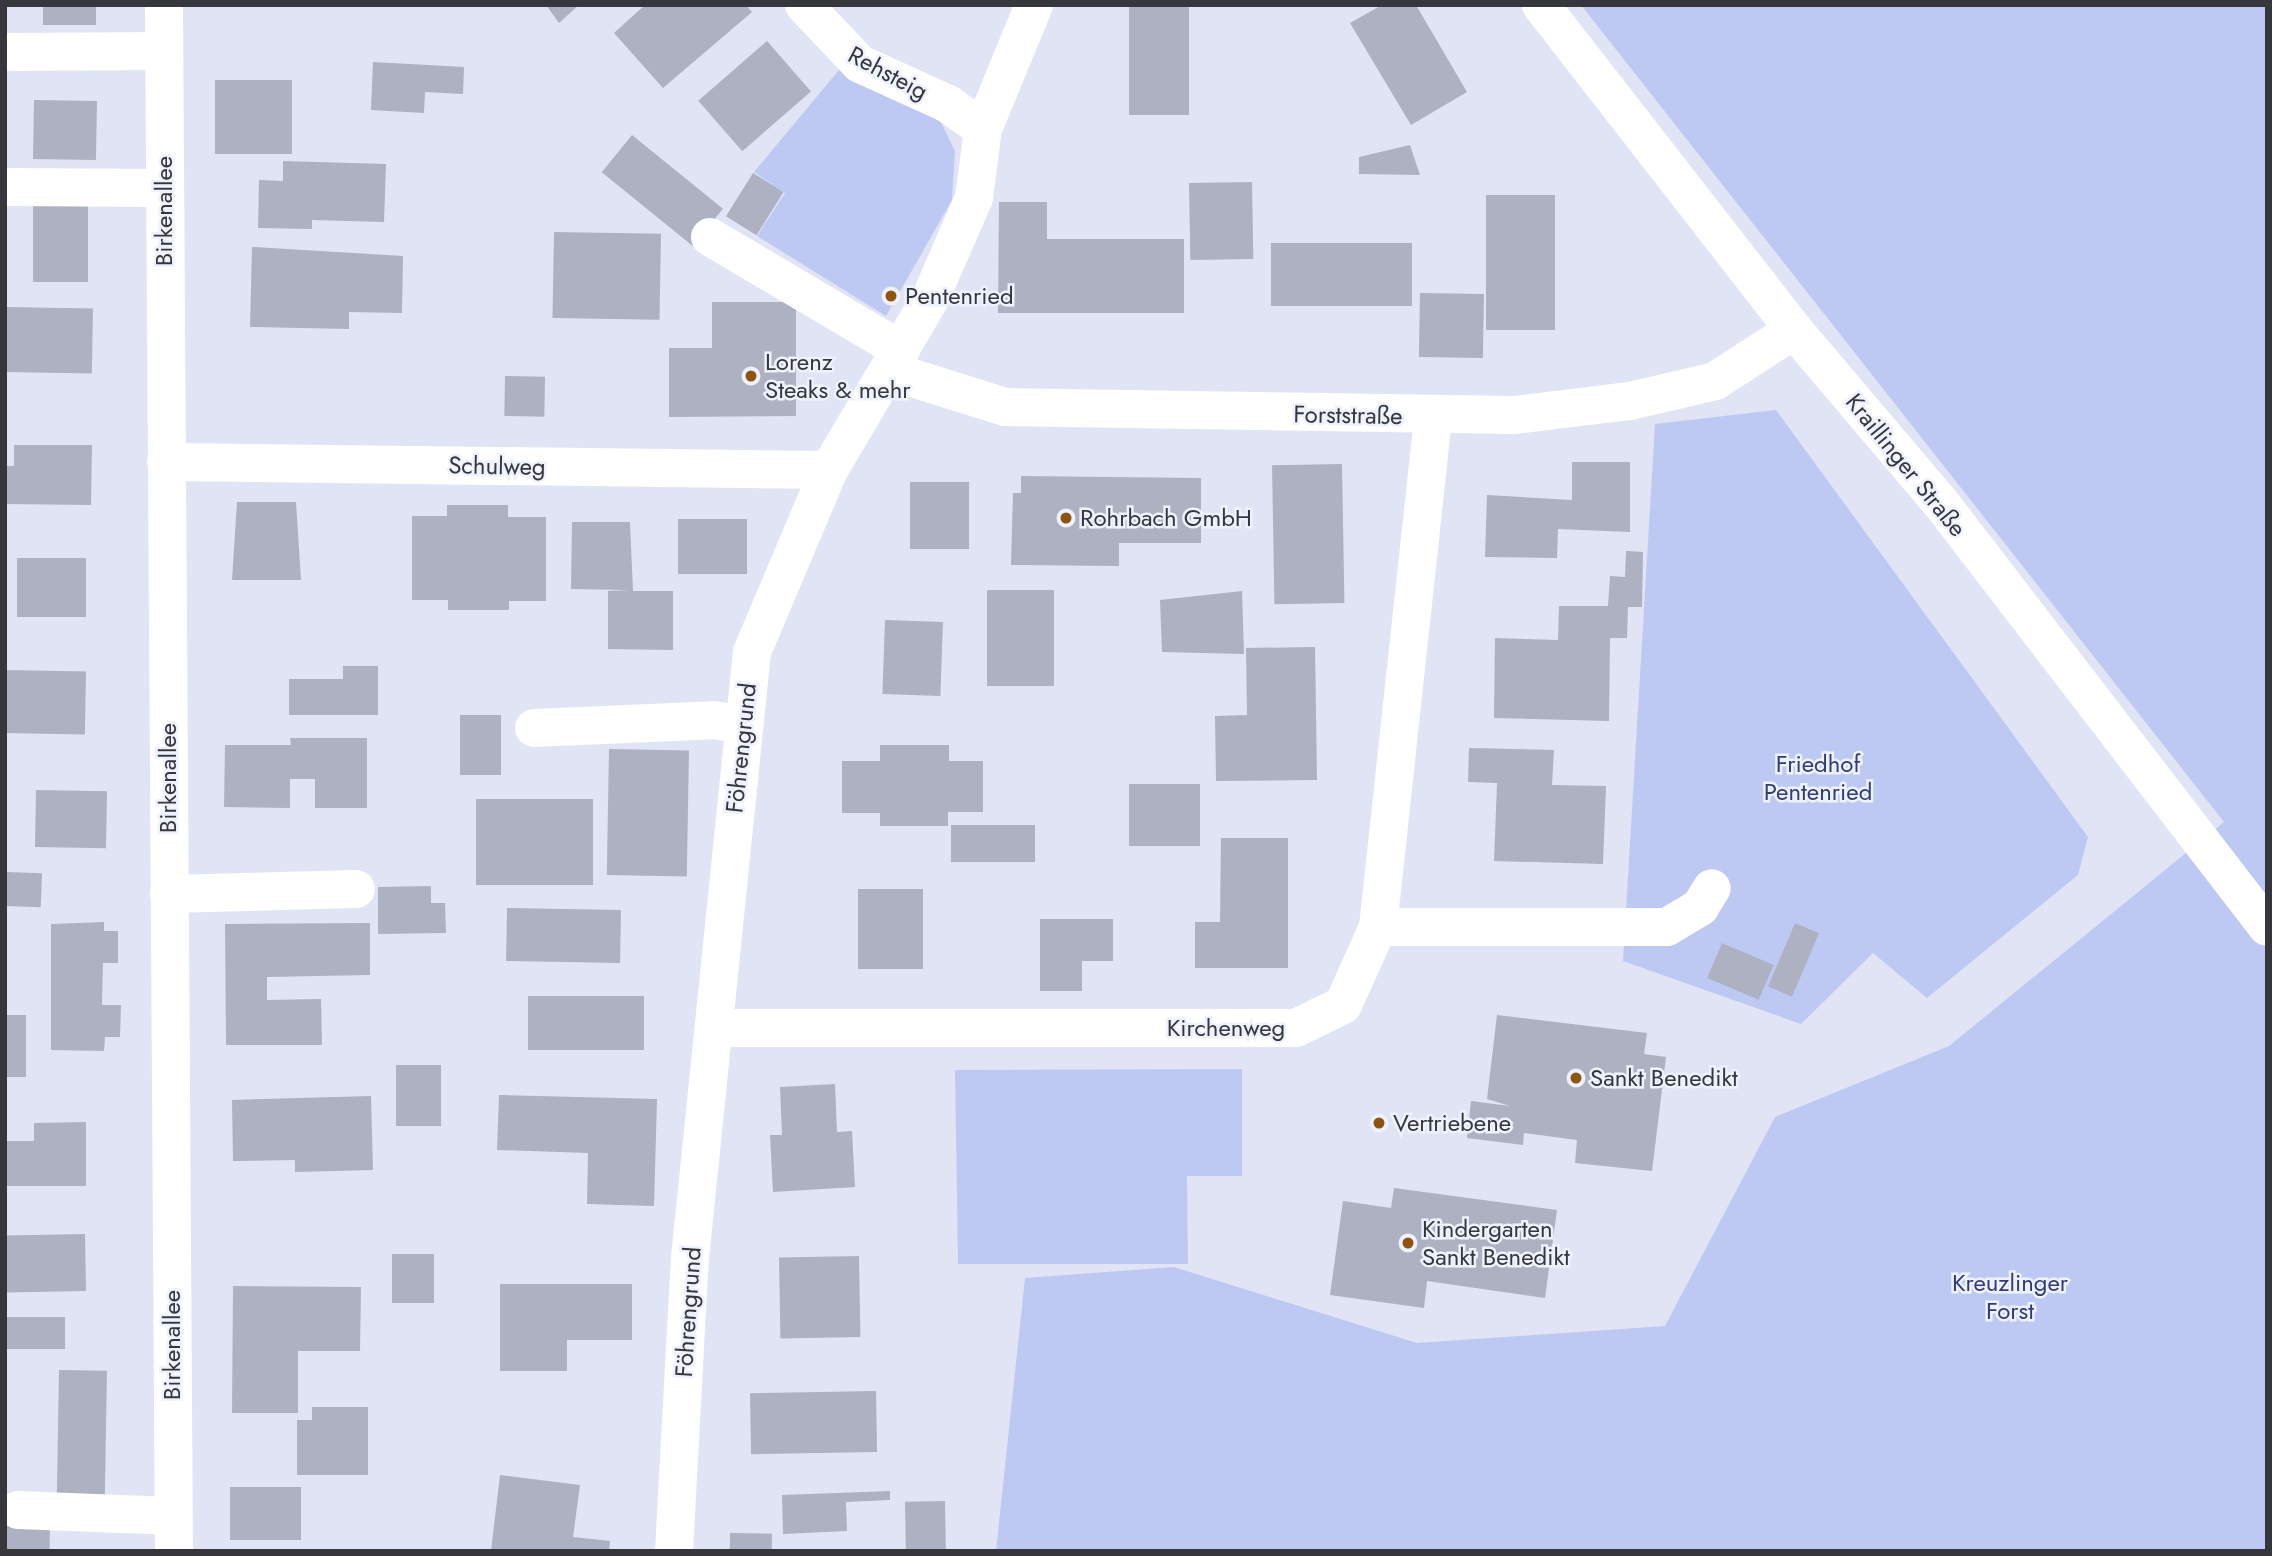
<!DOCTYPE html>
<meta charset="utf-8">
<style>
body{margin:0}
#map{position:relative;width:2272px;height:1556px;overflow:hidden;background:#e0e4f4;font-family:Jost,sans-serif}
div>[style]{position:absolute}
.green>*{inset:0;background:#bec9f3}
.building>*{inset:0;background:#adb1c1;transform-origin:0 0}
.minor>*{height:38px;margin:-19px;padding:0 19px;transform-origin:19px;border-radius:19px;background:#fff}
.dots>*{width:19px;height:19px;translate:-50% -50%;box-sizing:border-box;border:4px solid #eef2fe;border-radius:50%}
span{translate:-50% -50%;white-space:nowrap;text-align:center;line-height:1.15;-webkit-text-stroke:5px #eef2fe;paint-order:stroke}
.street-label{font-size:24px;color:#35373d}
.poi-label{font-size:24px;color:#35373d}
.left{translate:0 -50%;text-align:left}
.park-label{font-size:24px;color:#313c78}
.frame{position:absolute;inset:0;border:7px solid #35373d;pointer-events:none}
</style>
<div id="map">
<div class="green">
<div style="clip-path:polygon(1581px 5px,2267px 5px,2267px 1551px,996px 1551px,1025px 1278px,1174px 1267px,1417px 1343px,1665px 1326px,1775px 1117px,1949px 1046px,2224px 822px)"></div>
<div style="clip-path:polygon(839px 70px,941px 122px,955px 151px,952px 200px,886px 316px,757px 236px,785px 193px,754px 172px)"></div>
<div style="clip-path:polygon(1776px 410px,2088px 837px,2078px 875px,1927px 998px,1873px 953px,1801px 1024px,1623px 961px,1655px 424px)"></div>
<div style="clip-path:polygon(1242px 1069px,1242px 1176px,1187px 1176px,1188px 1264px,958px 1264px,955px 1070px)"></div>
</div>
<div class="building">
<div style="left:43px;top:5px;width:53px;height:20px"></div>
<div style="clip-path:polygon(546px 5px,579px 5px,559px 23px)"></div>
<div style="clip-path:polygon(645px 5px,746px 5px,752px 12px,663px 88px,614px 33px)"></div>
<div style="left:1129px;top:5px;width:60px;height:110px"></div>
<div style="clip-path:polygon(1382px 5px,1416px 5px,1467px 92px,1411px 125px,1350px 23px)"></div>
<div style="left:767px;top:41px;width:67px;height:91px;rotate:49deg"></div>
<div style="clip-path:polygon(373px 62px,464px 67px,463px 94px,425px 92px,424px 113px,371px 110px)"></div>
<div style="left:292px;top:80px;width:74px;height:77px;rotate:90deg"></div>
<div style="left:34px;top:100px;width:63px;height:59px;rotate:1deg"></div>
<div style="left:632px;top:135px;width:117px;height:48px;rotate:39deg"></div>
<div style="clip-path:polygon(1410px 145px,1420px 175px,1359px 174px,1359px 157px)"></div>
<div style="clip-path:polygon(283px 161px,386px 164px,384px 222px,312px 220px,312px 229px,258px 228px,259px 180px,283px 181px)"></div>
<div style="left:753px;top:173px;width:36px;height:51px;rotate:32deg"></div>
<div style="left:1252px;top:182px;width:77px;height:63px;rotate:89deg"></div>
<div style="left:1555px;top:195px;width:135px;height:69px;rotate:90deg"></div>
<div style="clip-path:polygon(999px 202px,1047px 202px,1047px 239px,1184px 239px,1184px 313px,998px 313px)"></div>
<div style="left:33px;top:205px;width:55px;height:77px"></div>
<div style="left:554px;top:232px;width:107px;height:86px;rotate:1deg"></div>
<div style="left:1271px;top:243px;width:141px;height:63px"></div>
<div style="clip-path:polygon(252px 247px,403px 256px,402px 313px,349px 312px,349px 329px,250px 327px)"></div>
<div style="left:1420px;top:293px;width:64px;height:64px;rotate:1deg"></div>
<div style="clip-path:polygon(712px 302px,796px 302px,796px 416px,669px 417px,669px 348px,712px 348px)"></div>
<div style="left:5px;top:307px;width:88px;height:65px;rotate:1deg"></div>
<div style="left:505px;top:376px;width:40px;height:40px;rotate:1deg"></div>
<div style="clip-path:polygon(14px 445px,92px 445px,91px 505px,5px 504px,5px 466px,14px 466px)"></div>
<div style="clip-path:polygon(1572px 462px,1630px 462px,1630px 532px,1558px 529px,1557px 558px,1485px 557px,1487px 495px,1572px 500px)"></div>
<div style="left:1342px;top:464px;width:139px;height:70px;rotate:89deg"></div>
<div style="clip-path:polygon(1021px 476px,1201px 478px,1201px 543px,1119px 543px,1119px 566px,1011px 565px,1013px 493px,1021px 493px)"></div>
<div style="left:910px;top:482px;width:59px;height:67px"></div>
<div style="clip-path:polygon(237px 502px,296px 502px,301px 580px,232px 580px)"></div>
<div style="clip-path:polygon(447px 505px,508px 505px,508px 517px,546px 517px,546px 601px,509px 601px,509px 610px,448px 610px,448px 600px,412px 600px,412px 516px,447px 516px)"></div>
<div style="left:678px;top:519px;width:69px;height:55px"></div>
<div style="clip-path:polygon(572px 522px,630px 522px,633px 591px,673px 591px,673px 650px,608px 649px,608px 591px,629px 590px,571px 589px)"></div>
<div style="clip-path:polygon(1626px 551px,1643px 552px,1642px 607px,1628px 607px,1627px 638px,1610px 638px,1609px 721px,1494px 718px,1495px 638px,1558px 640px,1559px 606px,1608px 606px,1610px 576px,1625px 577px)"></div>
<div style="left:17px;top:558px;width:69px;height:59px"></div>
<div style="left:987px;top:590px;width:67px;height:96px"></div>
<div style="clip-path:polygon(1242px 591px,1244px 654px,1162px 652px,1160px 600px)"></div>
<div style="left:885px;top:620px;width:58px;height:74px;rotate:2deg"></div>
<div style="clip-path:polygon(1315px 647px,1317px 780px,1216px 781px,1215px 716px,1247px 715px,1246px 648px)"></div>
<div style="clip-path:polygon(343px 666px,378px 666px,378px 715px,289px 715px,289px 679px,343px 679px)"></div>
<div style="left:5px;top:670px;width:81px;height:63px;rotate:1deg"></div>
<div style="left:460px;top:715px;width:41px;height:60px"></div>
<div style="clip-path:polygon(290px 738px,367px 738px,367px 808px,315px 808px,315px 779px,290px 779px,290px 808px,224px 807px,225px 745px,291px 745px)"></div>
<div style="clip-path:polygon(880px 745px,949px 745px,949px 761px,983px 761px,983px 812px,948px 812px,948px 826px,880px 826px,880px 813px,842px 813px,842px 761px,880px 761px)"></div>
<div style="clip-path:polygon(1469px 748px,1554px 750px,1552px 785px,1606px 786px,1603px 864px,1494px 861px,1497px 783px,1468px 782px)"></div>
<div style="left:609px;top:749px;width:80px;height:126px;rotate:1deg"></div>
<div style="left:1200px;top:784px;width:62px;height:71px;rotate:90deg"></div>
<div style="left:36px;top:790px;width:71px;height:57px;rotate:1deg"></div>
<div style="left:476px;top:799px;width:117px;height:86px"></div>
<div style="left:951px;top:825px;width:84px;height:37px"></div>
<div style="clip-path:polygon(1221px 838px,1288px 838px,1288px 968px,1195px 968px,1195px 922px,1220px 922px)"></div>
<div style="left:5px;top:872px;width:37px;height:34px;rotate:2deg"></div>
<div style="clip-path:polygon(431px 886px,431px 903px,445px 903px,446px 933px,378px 934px,378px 887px)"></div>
<div style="left:858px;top:889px;width:65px;height:80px"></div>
<div style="left:507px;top:908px;width:114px;height:53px;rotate:1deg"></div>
<div style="clip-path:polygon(1040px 919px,1113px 919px,1113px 961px,1082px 961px,1082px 991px,1040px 991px)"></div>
<div style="clip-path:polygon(104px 922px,104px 931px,118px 931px,118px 963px,103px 963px,102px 1005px,121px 1005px,120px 1037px,105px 1037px,104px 1051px,51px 1050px,51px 924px)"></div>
<div style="clip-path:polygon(370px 923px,370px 975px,267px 977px,267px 1000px,321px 999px,322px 1045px,226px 1045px,225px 924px)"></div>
<div style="left:1795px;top:923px;width:26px;height:69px;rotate:23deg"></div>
<div style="left:1722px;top:943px;width:56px;height:38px;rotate:23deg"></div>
<div style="left:644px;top:996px;width:54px;height:116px;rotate:90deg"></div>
<div style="left:5px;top:1015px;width:21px;height:62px"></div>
<div style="clip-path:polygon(1497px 1015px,1647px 1033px,1644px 1054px,1666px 1057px,1652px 1171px,1575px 1163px,1577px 1140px,1524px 1133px,1523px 1145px,1467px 1138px,1471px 1101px,1510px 1106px,1487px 1099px)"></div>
<div style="left:396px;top:1065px;width:45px;height:61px"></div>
<div style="clip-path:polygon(835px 1084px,837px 1132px,852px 1131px,855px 1187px,773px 1192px,770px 1135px,782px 1135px,780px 1087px)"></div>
<div style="clip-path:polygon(499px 1095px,657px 1099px,654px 1206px,587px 1204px,588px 1153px,497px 1150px)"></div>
<div style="clip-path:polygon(371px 1096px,373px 1170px,295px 1172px,295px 1160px,233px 1161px,232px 1100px)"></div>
<div style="clip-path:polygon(86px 1122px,86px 1186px,6px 1186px,6px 1141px,34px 1141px,34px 1123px)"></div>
<div style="clip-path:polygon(1394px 1188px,1557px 1210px,1545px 1298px,1427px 1281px,1424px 1308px,1330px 1295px,1343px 1201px,1391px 1208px)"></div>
<div style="left:85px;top:1234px;width:57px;height:80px;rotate:89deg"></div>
<div style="left:392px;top:1254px;width:42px;height:49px"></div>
<div style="left:859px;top:1256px;width:81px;height:80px;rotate:89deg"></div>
<div style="clip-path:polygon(500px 1284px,632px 1284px,632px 1340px,567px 1340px,567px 1371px,500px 1371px)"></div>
<div style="clip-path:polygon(233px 1286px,361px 1287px,360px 1351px,298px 1351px,298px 1413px,232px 1413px)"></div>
<div style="left:5px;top:1317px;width:60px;height:32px"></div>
<div style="left:59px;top:1370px;width:48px;height:131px;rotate:1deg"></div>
<div style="left:876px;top:1391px;width:61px;height:126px;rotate:89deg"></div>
<div style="clip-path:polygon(312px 1407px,368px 1407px,368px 1475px,297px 1475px,297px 1420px,312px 1420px)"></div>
<div style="clip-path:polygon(500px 1475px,580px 1485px,573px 1537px,610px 1541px,609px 1551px,491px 1551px)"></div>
<div style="left:230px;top:1487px;width:71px;height:53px"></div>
<div style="clip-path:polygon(890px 1491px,890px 1500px,846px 1502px,847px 1531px,783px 1534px,782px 1495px)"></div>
<div style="left:945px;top:1501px;width:50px;height:40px;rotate:89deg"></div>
<div style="left:5px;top:1523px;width:45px;height:28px;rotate:1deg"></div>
<div style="left:730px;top:1533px;width:42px;height:18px;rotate:1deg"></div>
</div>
<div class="minor">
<div style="left:164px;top:5px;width:1546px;rotate:89.63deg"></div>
<div style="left:804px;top:5px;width:81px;rotate:46.5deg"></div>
<div style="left:860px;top:64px;width:97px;rotate:24.4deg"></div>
<div style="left:948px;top:104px;width:43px;rotate:35.5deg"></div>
<div style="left:1541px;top:5px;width:412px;rotate:52.1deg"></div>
<div style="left:1794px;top:330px;width:226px;rotate:49.7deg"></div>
<div style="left:1940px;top:502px;width:536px;rotate:52.42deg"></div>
<div style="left:5px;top:52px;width:159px;rotate:-0.4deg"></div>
<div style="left:5px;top:187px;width:158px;rotate:0.4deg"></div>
<div style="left:710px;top:237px;width:222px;rotate:30.6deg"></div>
<div style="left:890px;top:371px;width:121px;rotate:17.4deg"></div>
<div style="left:1005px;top:407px;width:509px;rotate:0.9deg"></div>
<div style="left:1514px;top:415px;width:117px;rotate:-6.9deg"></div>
<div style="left:1630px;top:401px;width:87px;rotate:-13.2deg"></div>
<div style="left:1715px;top:381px;width:94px;rotate:-32.8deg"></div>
<div style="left:166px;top:462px;width:663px;rotate:0.69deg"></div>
<div style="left:534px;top:728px;width:180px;rotate:-2.5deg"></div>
<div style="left:714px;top:720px;width:27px;rotate:10deg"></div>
<div style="left:169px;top:894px;width:187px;rotate:-1.5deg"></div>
<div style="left:1378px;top:927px;width:289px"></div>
<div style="left:1667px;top:927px;width:39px;rotate:-31deg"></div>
<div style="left:1700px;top:907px;width:22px;rotate:-58deg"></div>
<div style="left:715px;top:1028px;width:581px"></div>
<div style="left:1296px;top:1028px;width:52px;rotate:-26.1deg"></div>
<div style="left:1343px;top:1005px;width:85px;rotate:-65.8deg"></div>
<div style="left:1378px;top:927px;width:512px;rotate:-83.83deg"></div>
<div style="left:18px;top:1510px;width:155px;rotate:2.2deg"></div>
<div style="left:674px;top:1551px;width:293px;rotate:-86.9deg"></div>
<div style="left:690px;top:1258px;width:609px;rotate:-84.16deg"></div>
<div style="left:752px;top:652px;width:198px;rotate:-67.1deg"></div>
<div style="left:829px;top:470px;width:196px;rotate:-59.4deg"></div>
<div style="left:929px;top:301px;width:112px;rotate:-66.4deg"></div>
<div style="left:974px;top:198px;width:70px;rotate:-82.6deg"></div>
<div style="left:983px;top:129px;width:134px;rotate:-67.6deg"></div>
</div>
<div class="dots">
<div style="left:891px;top:296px;background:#8f5410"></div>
<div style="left:751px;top:376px;background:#8f5410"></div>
<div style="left:1066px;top:518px;background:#8f5410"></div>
<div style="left:1576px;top:1078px;background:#8f5410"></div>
<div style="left:1379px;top:1123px;background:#8f5410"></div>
<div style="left:1408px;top:1243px;background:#8f5410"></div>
</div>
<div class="street-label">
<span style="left:888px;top:73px;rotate:28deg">Rehsteig</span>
<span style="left:164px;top:211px;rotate:-90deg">Birkenallee</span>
<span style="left:1348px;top:415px;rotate:1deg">Forststraße</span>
<span style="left:1906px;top:465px;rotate:51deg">Kraillinger Straße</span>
<span style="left:497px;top:466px;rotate:1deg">Schulweg</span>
<span style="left:741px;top:748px;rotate:-84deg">Föhrengrund</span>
<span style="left:168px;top:778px;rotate:-90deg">Birkenallee</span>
<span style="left:1226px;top:1028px">Kirchenweg</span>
<span style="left:688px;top:1312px;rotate:-86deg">Föhrengrund</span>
<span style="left:172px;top:1345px;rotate:-90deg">Birkenallee</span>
</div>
<div class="poi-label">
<span class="left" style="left:905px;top:296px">Pentenried</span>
<span class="left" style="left:765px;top:376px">Lorenz<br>Steaks &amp; mehr</span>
<span class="left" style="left:1080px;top:518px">Rohrbach GmbH</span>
<span class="left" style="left:1590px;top:1078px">Sankt Benedikt</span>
<span class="left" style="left:1393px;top:1123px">Vertriebene</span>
<span class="left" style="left:1422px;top:1243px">Kindergarten<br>Sankt Benedikt</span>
</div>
<div class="park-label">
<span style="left:1818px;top:778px">Friedhof<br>Pentenried</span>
<span style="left:2010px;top:1297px">Kreuzlinger<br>Forst</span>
</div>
<div class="frame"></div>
</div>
